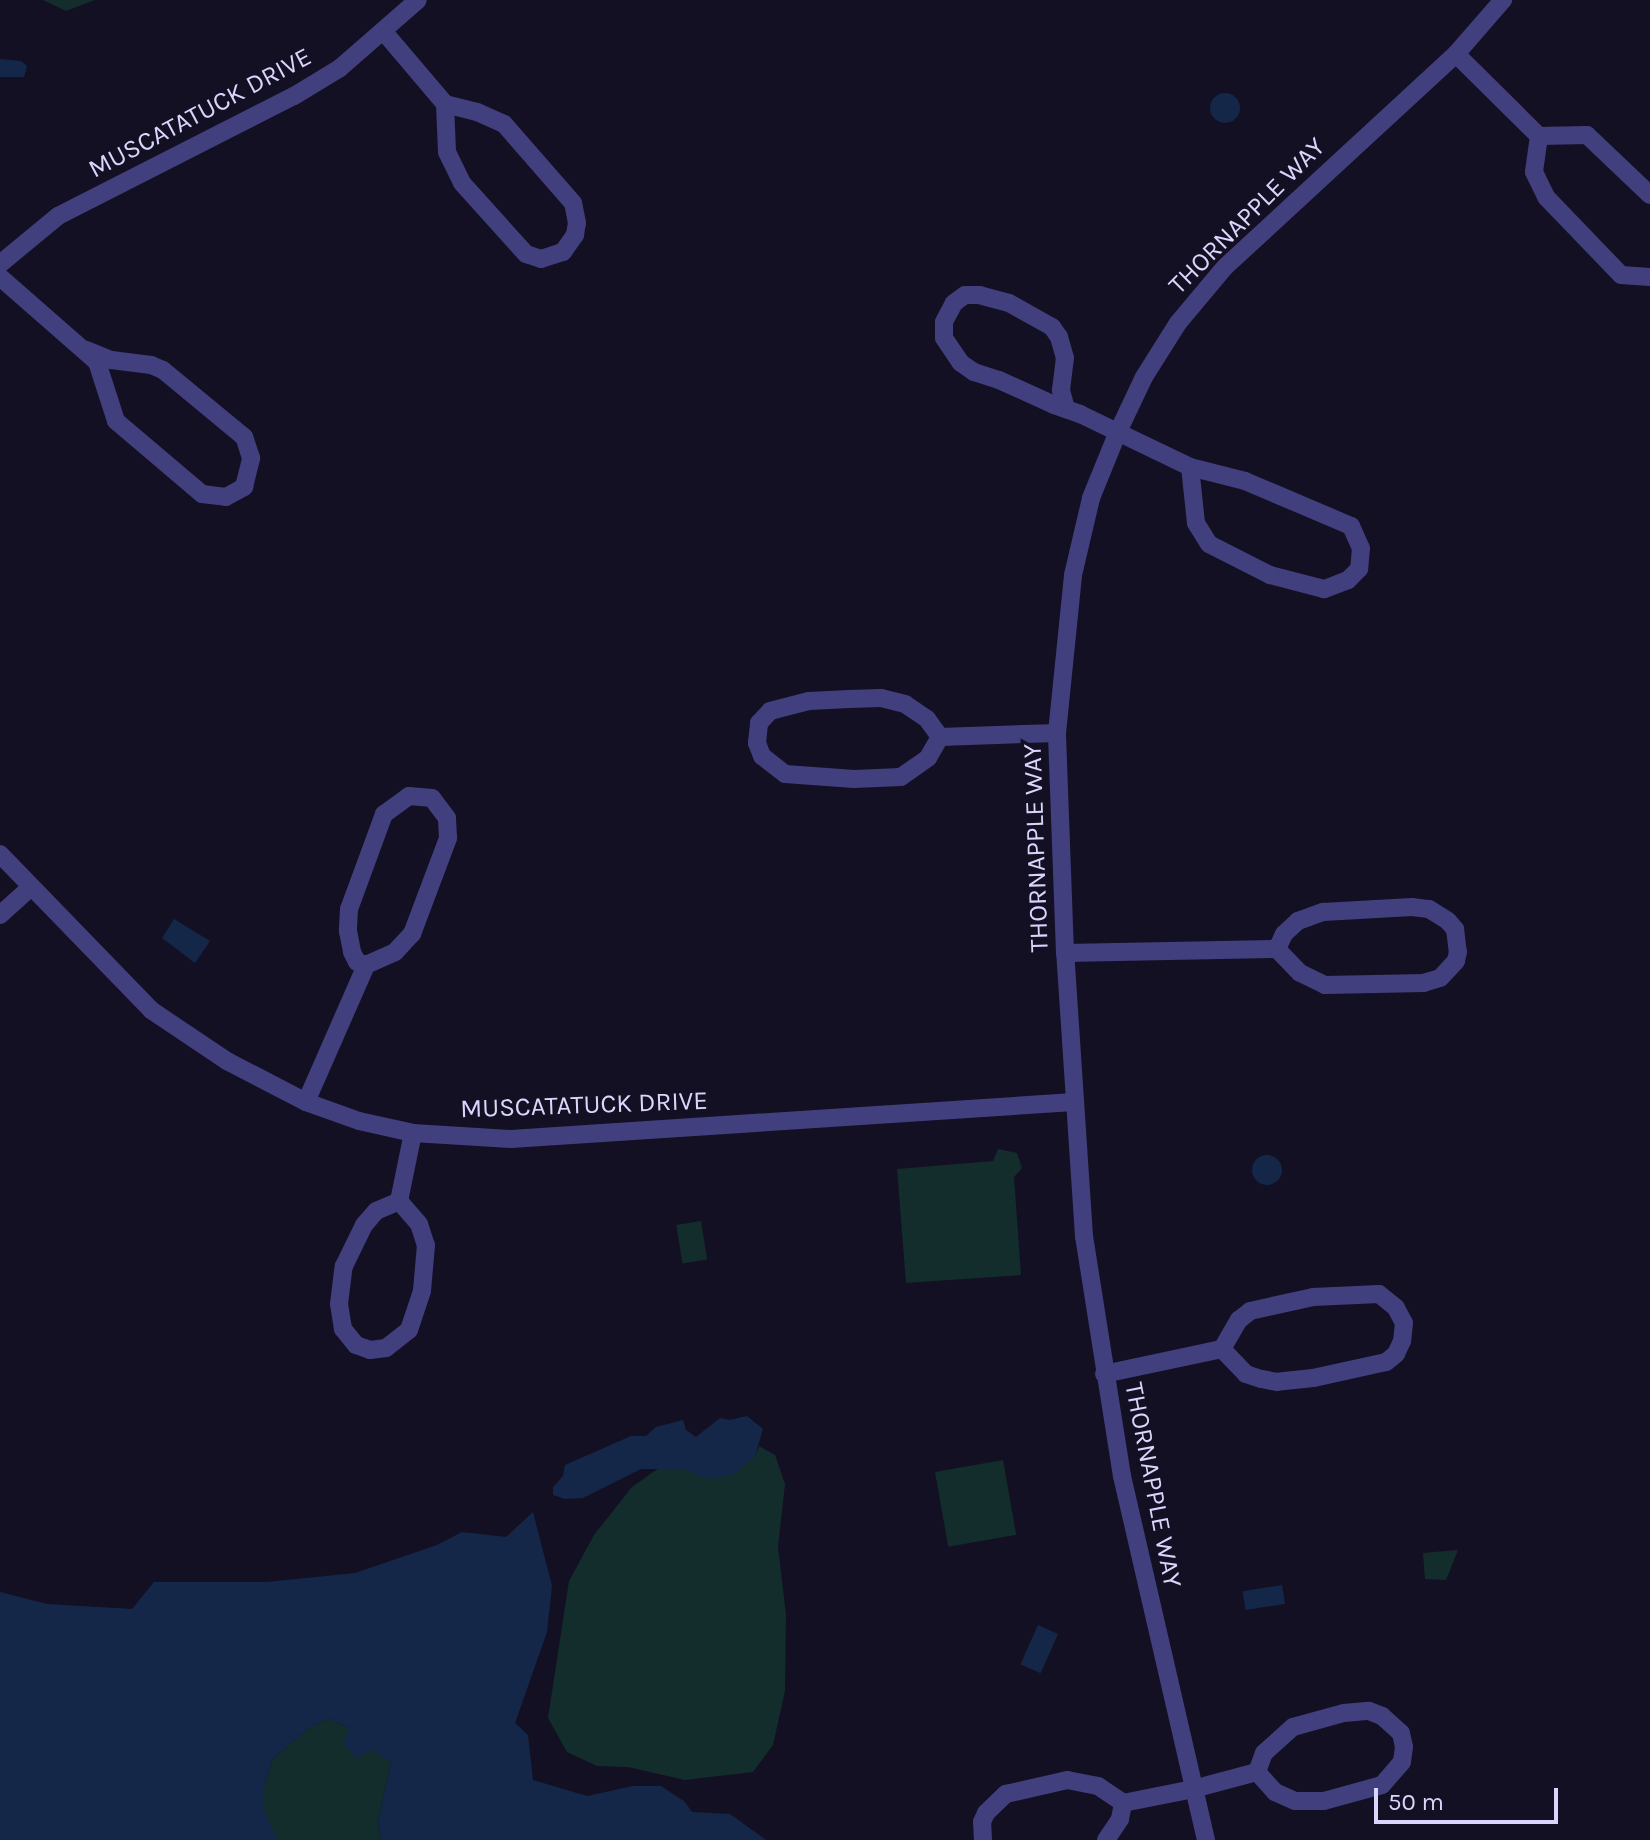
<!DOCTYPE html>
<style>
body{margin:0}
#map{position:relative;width:1650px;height:1840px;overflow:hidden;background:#141023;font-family:Karla,sans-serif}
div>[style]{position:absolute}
.green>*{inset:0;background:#132d2c;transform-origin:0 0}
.water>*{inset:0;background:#142749;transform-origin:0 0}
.round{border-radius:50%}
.street>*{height:18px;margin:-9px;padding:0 9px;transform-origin:9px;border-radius:9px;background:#423f7f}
span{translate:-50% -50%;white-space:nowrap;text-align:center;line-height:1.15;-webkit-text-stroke:7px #141023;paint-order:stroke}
.street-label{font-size:26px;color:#dad5fc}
.scale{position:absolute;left:1374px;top:1788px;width:184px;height:36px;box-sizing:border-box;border:4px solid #dad5fc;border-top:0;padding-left:10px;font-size:24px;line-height:28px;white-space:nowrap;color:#dad5fc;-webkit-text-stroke:6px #141023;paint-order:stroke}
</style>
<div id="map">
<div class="green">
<div style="clip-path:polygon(43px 0,95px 0,66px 11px)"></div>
<div style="clip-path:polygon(998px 1149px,1017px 1153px,1022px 1168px,1014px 1177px,1021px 1275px,906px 1283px,897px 1169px,993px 1161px)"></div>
<div style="left:701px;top:1221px;width:39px;height:25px;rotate:81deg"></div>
<div style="clip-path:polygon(759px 1446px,775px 1455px,785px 1484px,778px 1547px,786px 1615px,785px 1691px,773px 1745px,753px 1772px,685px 1780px,628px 1767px,597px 1766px,567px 1752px,548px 1718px,569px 1581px,594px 1535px,632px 1487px,659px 1468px,684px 1469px,755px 1456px)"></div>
<div style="left:1003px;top:1460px;width:76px;height:69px;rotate:80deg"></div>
<div style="clip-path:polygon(1458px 1550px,1446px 1580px,1425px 1579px,1423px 1553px)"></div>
<div style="clip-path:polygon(328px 1718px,349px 1728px,391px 1762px,378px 1822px,381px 1840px,277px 1840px,271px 1831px,264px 1810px,264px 1787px,272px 1760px,305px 1731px)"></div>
</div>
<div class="water">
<div style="clip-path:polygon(0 59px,21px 61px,27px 66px,24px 77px,0 77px)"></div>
<div class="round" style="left:1210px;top:93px;width:30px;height:30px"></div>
<div style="clip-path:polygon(174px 919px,210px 941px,195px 963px,162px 938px)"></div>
<div class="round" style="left:1252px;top:1155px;width:30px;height:30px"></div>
<div style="clip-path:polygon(747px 1416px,763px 1429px,755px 1456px,734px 1474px,707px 1479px,684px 1469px,641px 1469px,583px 1498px,565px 1499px,553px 1495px,553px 1487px,563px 1476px,565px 1465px,631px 1436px,646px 1436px,656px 1427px,683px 1420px,686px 1430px,696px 1437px,720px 1418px,730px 1420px)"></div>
<div style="clip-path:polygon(533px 1512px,552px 1586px,547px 1632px,515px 1723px,528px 1735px,533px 1780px,587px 1796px,633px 1786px,661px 1786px,684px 1801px,692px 1812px,730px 1814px,766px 1840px,381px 1840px,378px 1822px,391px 1762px,373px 1750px,356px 1758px,343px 1743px,349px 1728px,328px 1718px,305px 1731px,272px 1760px,264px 1787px,264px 1810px,277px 1840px,0 1840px,0 1592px,47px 1604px,132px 1609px,154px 1582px,267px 1582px,355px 1573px,437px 1545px,462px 1532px,506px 1537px)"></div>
<div style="left:1282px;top:1585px;width:19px;height:40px;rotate:81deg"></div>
<div style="left:1038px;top:1625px;width:22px;height:43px;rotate:24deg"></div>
</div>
<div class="street">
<div style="left:384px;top:32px;width:94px;rotate:49.7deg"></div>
<div style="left:445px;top:104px;width:48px;rotate:87.6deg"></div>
<div style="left:447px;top:152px;width:34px;rotate:64deg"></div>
<div style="left:462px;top:183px;width:96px;rotate:48deg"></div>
<div style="left:526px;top:254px;width:16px;rotate:18deg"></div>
<div style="left:541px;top:259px;width:23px;rotate:-18deg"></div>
<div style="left:563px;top:252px;width:21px;rotate:-55deg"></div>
<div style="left:575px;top:235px;width:12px;rotate:-81deg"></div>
<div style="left:577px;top:223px;width:20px;rotate:-101deg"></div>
<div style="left:573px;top:203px;width:105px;rotate:-131.1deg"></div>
<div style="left:504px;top:124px;width:30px;rotate:-156deg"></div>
<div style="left:477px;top:112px;width:33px;rotate:-166deg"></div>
<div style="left:1456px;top:54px;width:117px;rotate:44.7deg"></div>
<div style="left:1539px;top:136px;width:36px;rotate:98deg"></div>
<div style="left:1534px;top:172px;width:28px;rotate:64deg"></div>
<div style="left:1546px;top:197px;width:108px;rotate:46.1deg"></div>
<div style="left:1621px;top:275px;width:29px;rotate:4deg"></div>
<div style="left:1539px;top:136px;width:48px;rotate:-1.2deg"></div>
<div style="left:1587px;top:135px;width:87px;rotate:43.6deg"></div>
<div style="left:0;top:264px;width:75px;rotate:-39.6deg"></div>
<div style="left:58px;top:216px;width:265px;rotate:-27deg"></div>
<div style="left:294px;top:96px;width:54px;rotate:-31.3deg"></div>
<div style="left:340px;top:68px;width:103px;rotate:-41.1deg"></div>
<div style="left:0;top:277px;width:129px;rotate:41.2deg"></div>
<div style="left:97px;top:362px;width:62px;rotate:72.1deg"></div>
<div style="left:116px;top:421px;width:113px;rotate:40.3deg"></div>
<div style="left:202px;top:494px;width:24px;rotate:7deg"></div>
<div style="left:226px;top:497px;width:21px;rotate:-29deg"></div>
<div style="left:244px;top:487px;width:30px;rotate:-76deg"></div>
<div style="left:251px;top:458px;width:22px;rotate:-108deg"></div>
<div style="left:244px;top:437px;width:105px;rotate:-140.4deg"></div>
<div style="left:163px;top:370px;width:13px;rotate:-157deg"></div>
<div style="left:151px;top:365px;width:40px;rotate:-172.9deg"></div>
<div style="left:111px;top:360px;width:27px;rotate:-158deg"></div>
<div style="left:1066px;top:409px;width:20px;rotate:-105deg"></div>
<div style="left:1061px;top:390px;width:32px;rotate:-83deg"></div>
<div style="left:1065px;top:358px;width:22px;rotate:-106deg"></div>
<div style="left:1059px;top:337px;width:12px;rotate:-125deg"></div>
<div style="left:1052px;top:327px;width:49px;rotate:-150.8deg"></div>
<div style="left:1009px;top:303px;width:30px;rotate:-165deg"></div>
<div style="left:980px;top:295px;width:15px;rotate:180deg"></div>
<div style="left:965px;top:295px;width:14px;rotate:144deg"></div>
<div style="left:954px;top:303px;width:21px;rotate:118deg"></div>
<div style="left:944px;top:322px;width:16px;rotate:90deg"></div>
<div style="left:944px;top:338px;width:30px;rotate:56deg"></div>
<div style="left:961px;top:363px;width:16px;rotate:35deg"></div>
<div style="left:974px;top:372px;width:26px;rotate:18deg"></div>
<div style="left:999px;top:380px;width:60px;rotate:24.4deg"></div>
<div style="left:1054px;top:405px;width:28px;rotate:19deg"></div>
<div style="left:1080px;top:414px;width:122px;rotate:25.7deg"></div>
<div style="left:1190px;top:467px;width:57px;rotate:14.3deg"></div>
<div style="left:1245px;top:481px;width:115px;rotate:23deg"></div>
<div style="left:1351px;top:526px;width:24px;rotate:66deg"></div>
<div style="left:1361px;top:548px;width:21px;rotate:95deg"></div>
<div style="left:1359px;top:569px;width:16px;rotate:135deg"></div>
<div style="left:1348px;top:580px;width:26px;rotate:159deg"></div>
<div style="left:1324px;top:589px;width:56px;rotate:-165.5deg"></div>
<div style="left:1270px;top:575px;width:68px;rotate:-153.1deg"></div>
<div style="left:1209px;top:544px;width:25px;rotate:-122deg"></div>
<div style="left:1196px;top:523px;width:56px;rotate:-96.1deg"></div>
<div style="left:940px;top:737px;width:24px;rotate:120deg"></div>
<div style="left:928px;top:758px;width:33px;rotate:145deg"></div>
<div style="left:901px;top:777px;width:47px;rotate:177.6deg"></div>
<div style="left:854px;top:779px;width:69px;rotate:-175.9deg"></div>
<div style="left:785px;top:774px;width:29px;rotate:-142deg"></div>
<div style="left:762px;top:756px;width:14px;rotate:-111deg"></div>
<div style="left:757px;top:743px;width:20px;rotate:-84deg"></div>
<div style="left:759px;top:723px;width:16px;rotate:-47deg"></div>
<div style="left:770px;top:711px;width:40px;rotate:-14.4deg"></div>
<div style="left:809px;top:701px;width:40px;rotate:-2.9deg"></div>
<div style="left:849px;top:699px;width:32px;rotate:-2deg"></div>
<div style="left:881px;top:698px;width:25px;rotate:14deg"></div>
<div style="left:905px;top:704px;width:27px;rotate:34deg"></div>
<div style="left:927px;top:719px;width:22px;rotate:54deg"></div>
<div style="left:940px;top:737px;width:117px;rotate:-2deg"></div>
<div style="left:0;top:854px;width:217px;rotate:45.9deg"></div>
<div style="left:151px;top:1010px;width:92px;rotate:33.9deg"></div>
<div style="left:227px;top:1061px;width:89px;rotate:27.4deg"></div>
<div style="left:306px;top:1102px;width:56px;rotate:19.7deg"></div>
<div style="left:359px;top:1121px;width:55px;rotate:12.5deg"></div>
<div style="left:413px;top:1133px;width:98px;rotate:3.5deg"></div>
<div style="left:511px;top:1139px;width:564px;rotate:-3.76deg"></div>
<div style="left:0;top:915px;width:42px;rotate:-42.1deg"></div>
<div style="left:1065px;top:953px;width:212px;rotate:-1.1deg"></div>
<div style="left:1277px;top:949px;width:17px;rotate:-65deg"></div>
<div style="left:1284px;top:934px;width:19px;rotate:-43deg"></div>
<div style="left:1298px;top:921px;width:27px;rotate:-20deg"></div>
<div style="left:1323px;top:912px;width:89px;rotate:-3.2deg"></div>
<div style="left:1412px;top:907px;width:17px;rotate:7deg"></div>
<div style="left:1429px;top:909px;width:22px;rotate:32deg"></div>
<div style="left:1448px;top:921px;width:11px;rotate:49deg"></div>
<div style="left:1455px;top:929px;width:23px;rotate:83deg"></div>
<div style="left:1458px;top:952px;width:9px;rotate:103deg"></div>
<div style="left:1456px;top:961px;width:23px;rotate:133deg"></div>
<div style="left:1440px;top:978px;width:17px;rotate:163deg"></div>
<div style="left:1424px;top:983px;width:99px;rotate:178.8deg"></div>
<div style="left:1325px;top:985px;width:28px;rotate:-154deg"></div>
<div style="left:1300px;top:973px;width:33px;rotate:-134deg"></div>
<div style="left:306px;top:1102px;width:150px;rotate:-66.3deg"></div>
<div style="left:366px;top:965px;width:32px;rotate:-24deg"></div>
<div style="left:395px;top:952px;width:25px;rotate:-47deg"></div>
<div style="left:412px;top:934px;width:103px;rotate:-69.4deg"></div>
<div style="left:448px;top:838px;width:20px;rotate:-93deg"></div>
<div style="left:447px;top:818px;width:25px;rotate:-127deg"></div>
<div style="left:432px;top:798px;width:23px;rotate:-175deg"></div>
<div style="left:409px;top:796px;width:31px;rotate:144deg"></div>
<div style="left:384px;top:814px;width:101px;rotate:110.2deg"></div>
<div style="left:349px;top:909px;width:22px;rotate:93deg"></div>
<div style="left:348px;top:931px;width:21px;rotate:79deg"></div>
<div style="left:352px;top:952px;width:11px;rotate:63deg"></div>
<div style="left:357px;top:962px;width:9px;rotate:18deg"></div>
<div style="left:399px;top:1201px;width:30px;rotate:49deg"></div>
<div style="left:419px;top:1224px;width:22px;rotate:72deg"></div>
<div style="left:426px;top:1245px;width:46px;rotate:95deg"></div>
<div style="left:422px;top:1291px;width:41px;rotate:108.4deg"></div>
<div style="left:409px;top:1330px;width:29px;rotate:142deg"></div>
<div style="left:386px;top:1348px;width:16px;rotate:173deg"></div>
<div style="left:370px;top:1350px;width:15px;rotate:-160deg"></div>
<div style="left:356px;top:1345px;width:21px;rotate:-129deg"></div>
<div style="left:343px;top:1329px;width:25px;rotate:-99deg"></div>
<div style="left:339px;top:1304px;width:38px;rotate:-83deg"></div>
<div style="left:344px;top:1266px;width:46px;rotate:-64deg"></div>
<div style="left:364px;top:1225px;width:18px;rotate:-49deg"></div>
<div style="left:376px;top:1211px;width:25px;rotate:-23deg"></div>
<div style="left:399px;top:1201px;width:69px;rotate:-78.4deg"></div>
<div style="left:1104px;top:1374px;width:121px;rotate:-12deg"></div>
<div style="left:1222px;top:1349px;width:34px;rotate:-60deg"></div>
<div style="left:1239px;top:1320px;width:14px;rotate:-39deg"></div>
<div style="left:1250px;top:1311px;width:65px;rotate:-12.5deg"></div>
<div style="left:1313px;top:1297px;width:66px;rotate:-2.6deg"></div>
<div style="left:1379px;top:1294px;width:22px;rotate:39deg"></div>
<div style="left:1396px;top:1308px;width:17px;rotate:62deg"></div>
<div style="left:1404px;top:1323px;width:18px;rotate:96deg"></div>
<div style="left:1402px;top:1341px;width:14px;rotate:115deg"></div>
<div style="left:1396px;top:1354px;width:13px;rotate:141deg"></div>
<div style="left:1386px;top:1362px;width:75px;rotate:167.6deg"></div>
<div style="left:1313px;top:1378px;width:36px;rotate:174deg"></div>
<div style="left:1277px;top:1382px;width:16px;rotate:-169deg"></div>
<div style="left:1261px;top:1379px;width:16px;rotate:-162deg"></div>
<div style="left:1246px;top:1374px;width:35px;rotate:-134deg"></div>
<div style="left:983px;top:1840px;width:18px;rotate:-93deg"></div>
<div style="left:982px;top:1822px;width:10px;rotate:-66deg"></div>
<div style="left:986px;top:1813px;width:28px;rotate:-44deg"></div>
<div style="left:1006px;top:1794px;width:63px;rotate:-12.9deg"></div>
<div style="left:1067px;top:1780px;width:32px;rotate:11deg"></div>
<div style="left:1098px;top:1786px;width:30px;rotate:34deg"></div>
<div style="left:1123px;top:1803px;width:71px;rotate:-11.3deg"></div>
<div style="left:1193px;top:1789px;width:66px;rotate:-14.9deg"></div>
<div style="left:1257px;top:1772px;width:20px;rotate:-70deg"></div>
<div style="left:1264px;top:1753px;width:39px;rotate:-42deg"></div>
<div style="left:1293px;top:1727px;width:53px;rotate:-15.4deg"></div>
<div style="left:1344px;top:1713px;width:25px;rotate:-5deg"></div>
<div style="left:1369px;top:1711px;width:14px;rotate:21deg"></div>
<div style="left:1382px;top:1716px;width:25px;rotate:42deg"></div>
<div style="left:1401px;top:1733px;width:14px;rotate:78deg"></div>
<div style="left:1404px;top:1747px;width:15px;rotate:98deg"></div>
<div style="left:1402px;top:1762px;width:30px;rotate:131deg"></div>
<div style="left:1382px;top:1785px;width:60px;rotate:164.6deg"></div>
<div style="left:1324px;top:1801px;width:29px;rotate:180deg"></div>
<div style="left:1295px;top:1801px;width:22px;rotate:-156deg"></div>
<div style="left:1275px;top:1792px;width:27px;rotate:-132deg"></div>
<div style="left:1106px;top:1840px;width:25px;rotate:-56deg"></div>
<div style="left:1120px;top:1819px;width:16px;rotate:-79deg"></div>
<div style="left:1206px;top:1840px;width:374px;rotate:-103deg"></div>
<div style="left:1122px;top:1476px;width:243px;rotate:-99deg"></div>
<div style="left:1084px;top:1236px;width:284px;rotate:-93.8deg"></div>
<div style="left:1065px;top:953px;width:220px;rotate:-92.1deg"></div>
<div style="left:1057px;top:733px;width:159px;rotate:-84.2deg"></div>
<div style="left:1073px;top:575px;width:79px;rotate:-76.8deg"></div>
<div style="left:1091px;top:498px;width:69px;rotate:-67.9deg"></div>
<div style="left:1117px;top:434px;width:63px;rotate:-64.7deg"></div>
<div style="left:1144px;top:377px;width:64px;rotate:-57.8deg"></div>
<div style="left:1178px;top:323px;width:73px;rotate:-50deg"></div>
<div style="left:1225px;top:267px;width:314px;rotate:-42.7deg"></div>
<div style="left:1456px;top:54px;width:72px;rotate:-49deg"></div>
</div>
<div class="street-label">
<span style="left:200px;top:113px;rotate:-28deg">MUSCATATUCK DRIVE</span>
<span style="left:1247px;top:216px;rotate:-45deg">THORNAPPLE WAY</span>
<span style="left:1036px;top:848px;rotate:-92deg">THORNAPPLE WAY</span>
<span style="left:584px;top:1105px;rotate:-2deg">MUSCATATUCK DRIVE</span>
<span style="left:1153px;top:1485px;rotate:79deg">THORNAPPLE WAY</span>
</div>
<div class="scale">50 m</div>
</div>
